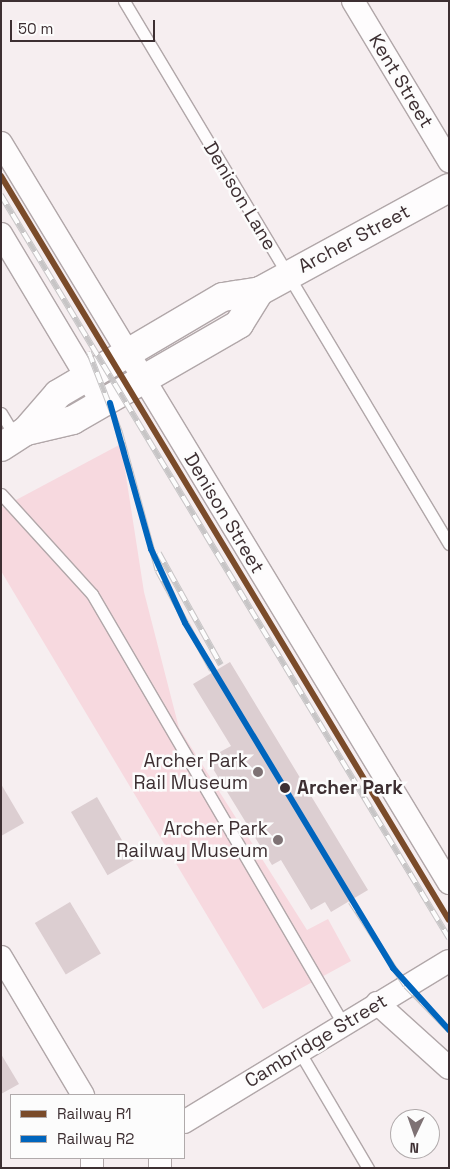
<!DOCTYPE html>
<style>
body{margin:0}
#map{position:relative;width:450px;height:1169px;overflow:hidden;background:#f6eef0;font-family:"Space Grotesk",sans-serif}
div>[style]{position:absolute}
.green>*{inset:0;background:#f7d9df}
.building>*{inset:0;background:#dcced1;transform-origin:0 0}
.roads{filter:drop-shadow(1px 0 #b1a7a9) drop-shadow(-1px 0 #b1a7a9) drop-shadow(0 1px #b1a7a9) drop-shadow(0 -1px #b1a7a9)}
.lane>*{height:11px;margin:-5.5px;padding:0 5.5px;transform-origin:5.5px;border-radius:5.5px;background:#fefcfd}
.street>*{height:22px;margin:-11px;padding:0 11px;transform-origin:11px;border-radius:11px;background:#fefcfd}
.secondary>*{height:28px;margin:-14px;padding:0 14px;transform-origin:14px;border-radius:14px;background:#fefcfd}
.rail>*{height:5.5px;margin-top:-2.75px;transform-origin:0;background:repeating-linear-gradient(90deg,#fcfcfc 0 11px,#c7c5c6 0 22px);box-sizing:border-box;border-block:1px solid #c7c5c6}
.rail-1>*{height:6px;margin:-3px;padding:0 3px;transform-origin:3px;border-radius:3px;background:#7a4b2a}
.rail-2>*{height:6px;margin:-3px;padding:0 3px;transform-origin:3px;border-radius:3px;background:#0065bd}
.dots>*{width:14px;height:14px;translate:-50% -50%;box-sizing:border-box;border:2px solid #fcfcfc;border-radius:50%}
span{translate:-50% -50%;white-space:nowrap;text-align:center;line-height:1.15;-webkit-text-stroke:5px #fcfcfc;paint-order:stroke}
.street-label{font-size:19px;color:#3d2f32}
.poi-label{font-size:19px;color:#3d2f32}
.right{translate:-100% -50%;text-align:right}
.stop-label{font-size:19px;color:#3d2f32;font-weight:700}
.left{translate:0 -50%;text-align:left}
.frame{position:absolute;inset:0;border:2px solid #3d2f32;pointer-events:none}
.legend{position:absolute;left:10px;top:1094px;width:175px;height:65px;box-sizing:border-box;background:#fcfcfc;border:1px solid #b0aaab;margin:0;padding:6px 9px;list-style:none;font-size:15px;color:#3d2f32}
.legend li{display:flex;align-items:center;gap:10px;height:25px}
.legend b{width:25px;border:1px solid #b0aaab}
.north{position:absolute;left:390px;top:1109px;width:50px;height:50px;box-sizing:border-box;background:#fcfcfc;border:1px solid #b0aaab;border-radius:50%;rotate:183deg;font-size:14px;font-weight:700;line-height:20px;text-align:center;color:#3d2f32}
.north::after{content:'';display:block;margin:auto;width:18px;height:22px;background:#7e7274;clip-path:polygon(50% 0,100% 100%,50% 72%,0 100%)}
.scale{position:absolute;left:10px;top:20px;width:145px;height:22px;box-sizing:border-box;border:2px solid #3d2f32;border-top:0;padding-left:6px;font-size:15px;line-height:18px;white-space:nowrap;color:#3d2f32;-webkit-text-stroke:4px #fcfcfc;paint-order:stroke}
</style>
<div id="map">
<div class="green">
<div style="clip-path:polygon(121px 444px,144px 592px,179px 728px,307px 930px,328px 919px,351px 961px,263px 1009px,1px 571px,1px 508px)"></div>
</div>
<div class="building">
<div style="clip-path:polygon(230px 662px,368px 890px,331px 912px,325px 902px,311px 910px,281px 860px,272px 865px,207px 759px,231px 746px,193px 684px)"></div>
<div style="clip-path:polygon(1px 784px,24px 823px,1px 836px)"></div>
<div style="left:97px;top:797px;width:73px;height:30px;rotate:60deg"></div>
<div style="left:70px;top:902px;width:60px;height:41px;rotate:59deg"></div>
<div style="clip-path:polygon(1px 1054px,19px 1084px,1px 1094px)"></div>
</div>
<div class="roads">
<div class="lane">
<div style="left:124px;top:1px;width:633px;rotate:59.1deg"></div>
<div style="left:1px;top:413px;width:29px;rotate:59deg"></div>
<div style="left:1px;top:494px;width:135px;rotate:47.7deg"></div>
<div style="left:92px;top:594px;width:498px;rotate:59.7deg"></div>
<div style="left:299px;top:1051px;width:136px;rotate:59.5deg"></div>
</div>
<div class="street">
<div style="left:353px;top:1px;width:187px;rotate:59deg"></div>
<div style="left:1px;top:143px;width:865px;rotate:58.81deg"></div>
<div style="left:1px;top:234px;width:197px;rotate:59.1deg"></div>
<div style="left:1px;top:957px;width:161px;rotate:59.3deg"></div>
<div style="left:377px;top:1003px;width:97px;rotate:42.1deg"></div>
<div style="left:184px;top:1122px;width:310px;rotate:-31.3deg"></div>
<div style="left:92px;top:1158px;width:10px;rotate:90deg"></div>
<div style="left:160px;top:1168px;width:10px;rotate:-90deg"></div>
</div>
<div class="secondary">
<div style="left:26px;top:431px;width:48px;rotate:-13.2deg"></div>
<div style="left:73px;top:420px;width:192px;rotate:-30deg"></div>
<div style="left:239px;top:324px;width:39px;rotate:-58deg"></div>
<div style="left:1px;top:447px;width:30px;rotate:-33deg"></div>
<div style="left:26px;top:431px;width:49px;rotate:-49.1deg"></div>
<div style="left:58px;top:394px;width:191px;rotate:-30.5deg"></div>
<div style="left:223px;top:297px;width:37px;rotate:-9deg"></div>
<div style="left:260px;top:291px;width:215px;rotate:-28.6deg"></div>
</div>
</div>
<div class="rail">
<div style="left:1px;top:195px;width:868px;rotate:58.91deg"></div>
<div style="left:89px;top:352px;width:86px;rotate:68.8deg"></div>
<div style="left:120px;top:432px;width:144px;rotate:74.7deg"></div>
<div style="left:158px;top:571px;width:113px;rotate:61.4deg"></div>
<div style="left:159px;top:553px;width:128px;rotate:61deg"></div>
<div style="left:351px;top:902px;width:100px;rotate:56.8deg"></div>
<div style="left:406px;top:986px;width:62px;rotate:45.7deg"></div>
</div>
<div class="rail-1">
<div style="left:1px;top:176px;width:868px;rotate:58.95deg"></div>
</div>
<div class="rail-2">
<div style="left:110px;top:403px;width:152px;rotate:74.3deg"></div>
<div style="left:151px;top:549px;width:81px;rotate:65.3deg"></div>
<div style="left:185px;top:623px;width:403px;rotate:58.9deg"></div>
<div style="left:393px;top:968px;width:84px;rotate:47.9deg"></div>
</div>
<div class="dots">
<div style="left:258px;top:772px;background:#7e7274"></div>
<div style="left:285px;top:788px;background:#3d2f32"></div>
<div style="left:278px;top:840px;background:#7e7274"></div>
</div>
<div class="street-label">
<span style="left:401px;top:81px;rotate:59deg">Kent Street</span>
<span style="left:240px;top:196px;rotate:59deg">Denison Lane</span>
<span style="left:354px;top:239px;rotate:-28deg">Archer Street</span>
<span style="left:224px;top:513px;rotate:59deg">Denison Street</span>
<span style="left:316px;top:1041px;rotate:-31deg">Cambridge Street</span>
</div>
<div class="poi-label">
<span class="right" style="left:248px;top:772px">Archer Park<br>Rail Museum</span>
<span class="right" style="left:268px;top:840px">Archer Park<br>Railway Museum</span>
</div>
<div class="stop-label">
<span class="left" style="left:297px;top:788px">Archer Park</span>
</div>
<div class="frame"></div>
<ul class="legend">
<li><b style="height:6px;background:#7a4b2a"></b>Railway R1</li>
<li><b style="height:6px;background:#0065bd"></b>Railway R2</li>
</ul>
<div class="north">N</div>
<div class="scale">50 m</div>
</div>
